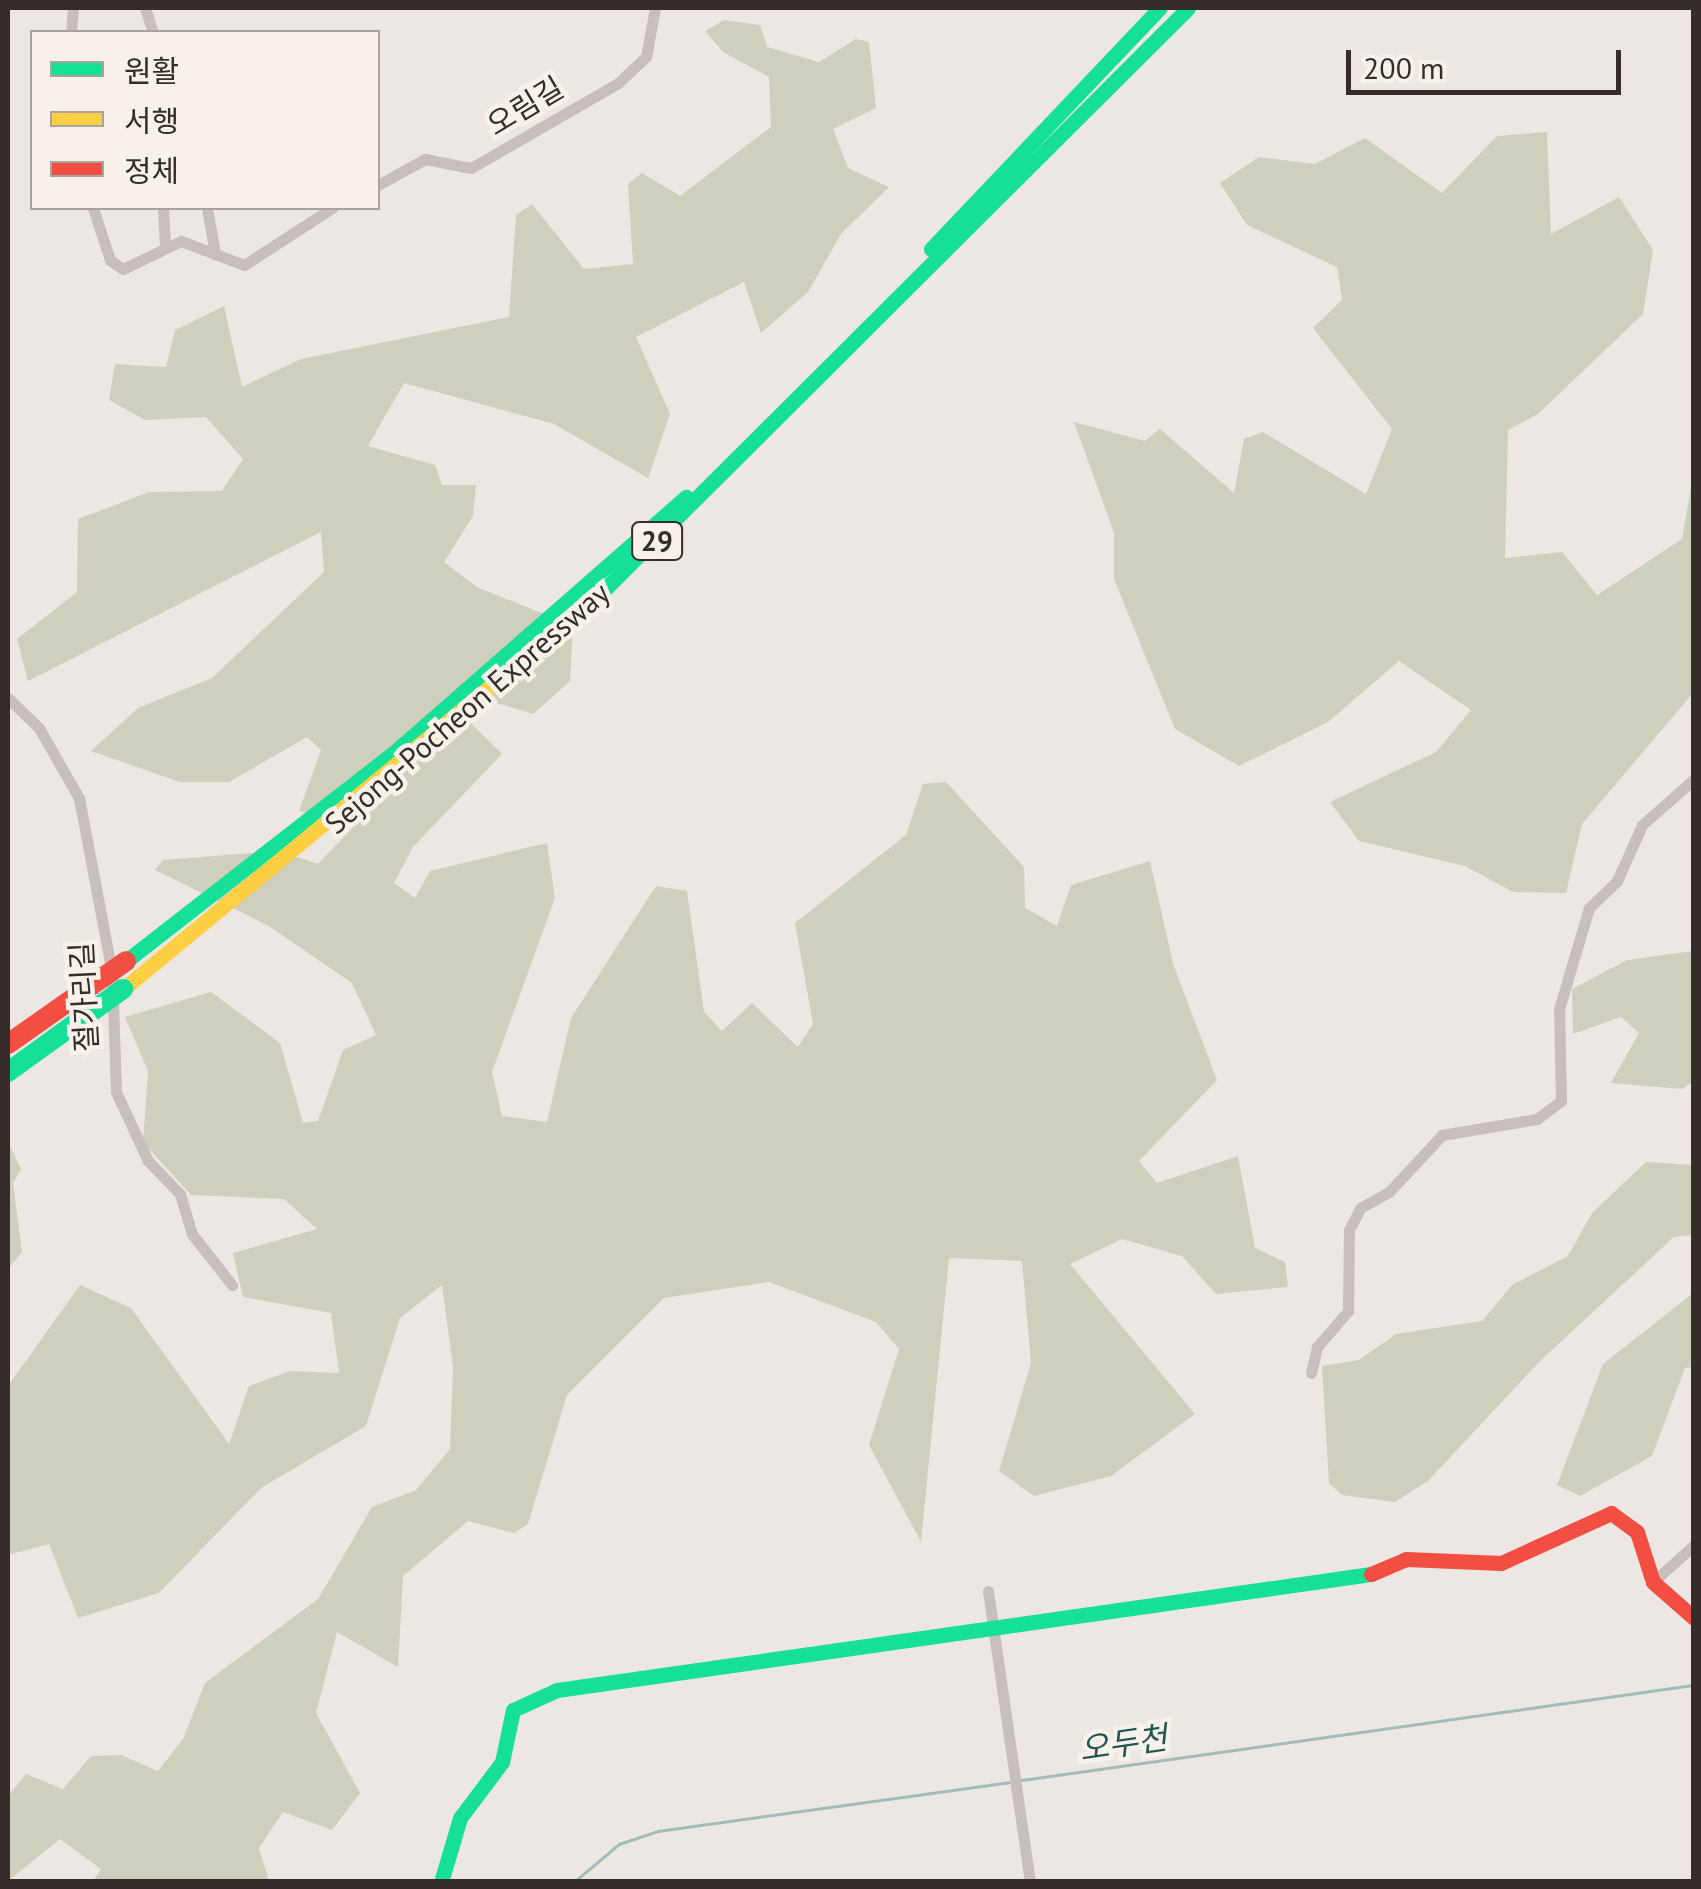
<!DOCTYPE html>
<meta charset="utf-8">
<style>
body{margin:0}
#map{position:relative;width:1701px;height:1889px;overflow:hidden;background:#ece7e2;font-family:"PT Sans","Noto Sans KR",sans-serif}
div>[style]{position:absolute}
.green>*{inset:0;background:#ced0bd}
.stream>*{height:2.5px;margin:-1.25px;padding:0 1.25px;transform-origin:1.25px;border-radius:1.25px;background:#a0bdbb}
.street>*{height:11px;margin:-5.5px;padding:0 5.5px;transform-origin:5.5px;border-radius:5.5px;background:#c6bfbb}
.fast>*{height:15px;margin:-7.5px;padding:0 7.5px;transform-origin:7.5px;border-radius:7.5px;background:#16e098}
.slow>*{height:15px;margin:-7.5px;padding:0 7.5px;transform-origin:7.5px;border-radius:7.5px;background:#ffcf43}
.jam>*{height:15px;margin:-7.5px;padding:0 7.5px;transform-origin:7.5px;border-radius:7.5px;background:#f24e42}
.fast-bridge>*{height:20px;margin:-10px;padding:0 10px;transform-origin:10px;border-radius:10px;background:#16e098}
.jam-bridge>*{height:20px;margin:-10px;padding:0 10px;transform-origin:10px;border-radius:10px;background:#f24e42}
span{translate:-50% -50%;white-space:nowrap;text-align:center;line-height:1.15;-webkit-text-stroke:9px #f8f1ea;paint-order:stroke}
.shield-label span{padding:2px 8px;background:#f8f1ea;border:2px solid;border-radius:8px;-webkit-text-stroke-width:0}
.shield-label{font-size:28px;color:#362c29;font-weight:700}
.street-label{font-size:30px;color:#362c29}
.water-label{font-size:32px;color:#225454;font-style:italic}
.frame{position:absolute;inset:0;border:10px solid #362c29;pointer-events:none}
.legend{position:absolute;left:30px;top:30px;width:350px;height:180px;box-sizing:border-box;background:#f8f1ea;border:2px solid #aaa29d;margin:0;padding:12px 18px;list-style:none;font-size:30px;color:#362c29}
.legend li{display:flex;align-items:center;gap:20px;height:50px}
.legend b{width:50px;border:2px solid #aaa29d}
.scale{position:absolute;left:1346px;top:50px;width:275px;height:45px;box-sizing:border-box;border:5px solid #362c29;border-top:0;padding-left:12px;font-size:30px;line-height:35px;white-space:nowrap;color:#362c29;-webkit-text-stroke:8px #f8f1ea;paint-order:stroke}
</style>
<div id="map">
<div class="green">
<div style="clip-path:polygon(724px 20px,760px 25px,767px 47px,819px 62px,856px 39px,869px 42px,876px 108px,833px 129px,848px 168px,889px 187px,841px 234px,808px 292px,761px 333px,744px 282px,636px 337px,670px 414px,648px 478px,554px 424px,404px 383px,368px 446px,435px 465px,442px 485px,476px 485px,473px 516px,444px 562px,477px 587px,573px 626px,570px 681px,533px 714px,483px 699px,448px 701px,502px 754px,413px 847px,394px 883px,415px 898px,430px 871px,547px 843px,555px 898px,492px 1072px,502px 1116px,547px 1122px,571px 1018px,656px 886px,687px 891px,704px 1012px,722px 1031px,752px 1003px,798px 1047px,813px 1024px,795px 923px,906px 835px,923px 784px,946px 782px,1024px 867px,1025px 908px,1057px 926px,1071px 885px,1150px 861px,1173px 964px,1217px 1080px,1139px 1161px,1157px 1183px,1238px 1156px,1255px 1248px,1285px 1262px,1288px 1287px,1216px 1294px,1182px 1256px,1122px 1239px,1070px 1264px,1195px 1414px,1111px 1476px,1034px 1496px,999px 1471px,1031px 1363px,1022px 1261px,949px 1258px,921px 1542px,869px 1445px,899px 1349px,876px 1322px,769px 1282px,664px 1298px,567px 1395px,528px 1524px,514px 1533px,468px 1521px,403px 1576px,398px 1667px,337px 1632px,316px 1713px,360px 1793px,332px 1830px,283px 1812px,259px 1848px,269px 1881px,93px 1881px,101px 1869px,60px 1839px,8px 1881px,8px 1796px,26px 1774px,63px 1789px,91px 1756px,121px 1755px,158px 1771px,183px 1739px,205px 1683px,318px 1599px,372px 1507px,416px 1490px,450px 1449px,453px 1367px,442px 1285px,400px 1318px,366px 1426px,261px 1488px,159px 1593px,78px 1618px,49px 1544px,8px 1555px,8px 1386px,80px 1285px,131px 1308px,229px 1444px,249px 1386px,290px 1371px,339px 1373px,331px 1313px,243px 1297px,233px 1253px,317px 1229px,284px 1199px,191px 1195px,143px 1142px,148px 1071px,125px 1017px,211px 992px,280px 1043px,303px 1123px,318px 1121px,343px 1050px,376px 1035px,352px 983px,269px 926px,155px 870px,163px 860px,279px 851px,318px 864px,355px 825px,299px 811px,321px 750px,307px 737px,229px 782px,180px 782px,91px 751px,138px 708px,212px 678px,324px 572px,321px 532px,28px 681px,17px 639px,77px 592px,78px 519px,149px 492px,222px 491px,243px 459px,206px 417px,145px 420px,109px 400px,115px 364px,166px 367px,175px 330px,224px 306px,242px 387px,301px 359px,509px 317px,516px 215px,532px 204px,584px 269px,633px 264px,628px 184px,642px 173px,680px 196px,771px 127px,769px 77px,723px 52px,705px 31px)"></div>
<div style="clip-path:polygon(1547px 132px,1551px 234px,1619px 197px,1653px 250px,1643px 314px,1538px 414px,1508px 430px,1505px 558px,1562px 552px,1597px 595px,1682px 539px,1694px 470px,1693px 693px,1582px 824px,1566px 893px,1513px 892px,1465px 866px,1359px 841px,1330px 802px,1436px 752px,1471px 710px,1399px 661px,1328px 722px,1239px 766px,1175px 729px,1114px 579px,1114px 533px,1074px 422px,1145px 441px,1160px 429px,1234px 493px,1244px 439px,1263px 432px,1366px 494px,1392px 429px,1313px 328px,1342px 300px,1337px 267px,1247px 225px,1220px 183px,1259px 157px,1315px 164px,1365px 138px,1442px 193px,1497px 136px)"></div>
<div style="clip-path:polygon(1693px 951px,1693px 1082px,1682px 1089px,1611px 1083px,1639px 1033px,1621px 1017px,1573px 1034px,1572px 989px,1627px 960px)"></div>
<div style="clip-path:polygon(8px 1142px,21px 1169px,13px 1183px,22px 1252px,8px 1269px)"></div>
<div style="clip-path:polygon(1646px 1162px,1693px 1165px,1693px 1235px,1674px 1237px,1540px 1361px,1428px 1481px,1395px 1502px,1342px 1495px,1329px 1483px,1322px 1366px,1359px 1360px,1396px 1334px,1482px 1321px,1512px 1285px,1568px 1256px,1592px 1213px)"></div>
<div style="clip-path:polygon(1693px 1293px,1693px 1367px,1685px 1368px,1652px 1456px,1580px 1496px,1557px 1485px,1603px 1364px)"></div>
</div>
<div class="stream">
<div style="left:1022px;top:1780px;width:679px;rotate:-8.05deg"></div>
<div style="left:574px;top:1882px;width:59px;rotate:-40.2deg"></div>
<div style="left:619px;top:1844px;width:41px;rotate:-18.4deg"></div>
<div style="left:658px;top:1831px;width:354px;rotate:-7.9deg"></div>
</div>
<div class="street">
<div style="left:145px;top:8px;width:25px;rotate:72deg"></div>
<div style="left:71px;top:32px;width:24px;rotate:-85deg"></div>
<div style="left:378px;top:185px;width:54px;rotate:-29deg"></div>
<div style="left:425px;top:159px;width:47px;rotate:11.1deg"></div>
<div style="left:471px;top:168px;width:170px;rotate:-30deg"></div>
<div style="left:618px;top:83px;width:38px;rotate:-43deg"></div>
<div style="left:646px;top:57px;width:50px;rotate:-79.6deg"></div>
<div style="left:93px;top:208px;width:55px;rotate:71.9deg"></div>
<div style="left:110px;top:260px;width:16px;rotate:35deg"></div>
<div style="left:123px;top:269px;width:64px;rotate:-25.8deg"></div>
<div style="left:181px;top:241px;width:67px;rotate:20.9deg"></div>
<div style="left:244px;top:265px;width:105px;rotate:-32.9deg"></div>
<div style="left:163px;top:208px;width:38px;rotate:87deg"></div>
<div style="left:207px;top:208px;width:47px;rotate:80.1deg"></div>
<div style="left:8px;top:698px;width:43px;rotate:44.1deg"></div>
<div style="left:39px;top:728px;width:81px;rotate:60.3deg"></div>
<div style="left:79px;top:798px;width:177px;rotate:79.3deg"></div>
<div style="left:112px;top:972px;width:120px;rotate:88.1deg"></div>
<div style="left:116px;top:1092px;width:76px;rotate:65.1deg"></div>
<div style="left:148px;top:1161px;width:46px;rotate:45.9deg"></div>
<div style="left:180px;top:1194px;width:42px;rotate:73.3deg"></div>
<div style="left:192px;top:1234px;width:65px;rotate:51.9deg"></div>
<div style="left:1311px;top:1373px;width:27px;rotate:-77deg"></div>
<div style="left:1317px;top:1347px;width:48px;rotate:-49.3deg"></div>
<div style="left:1348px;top:1311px;width:81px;rotate:-89.3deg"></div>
<div style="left:1349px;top:1230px;width:25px;rotate:-63deg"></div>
<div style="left:1360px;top:1208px;width:33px;rotate:-29deg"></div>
<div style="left:1389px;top:1192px;width:78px;rotate:-47.1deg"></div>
<div style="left:1442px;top:1135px;width:96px;rotate:-9.6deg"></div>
<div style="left:1537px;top:1119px;width:30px;rotate:-37deg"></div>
<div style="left:1561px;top:1101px;width:92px;rotate:-91.2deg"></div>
<div style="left:1559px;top:1009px;width:105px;rotate:-73.5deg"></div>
<div style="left:1589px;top:908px;width:39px;rotate:-44deg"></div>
<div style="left:1617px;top:881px;width:61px;rotate:-65.9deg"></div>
<div style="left:1642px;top:825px;width:69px;rotate:-41.5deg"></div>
<div style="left:1653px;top:1582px;width:55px;rotate:-42.1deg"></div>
<div style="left:988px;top:1591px;width:294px;rotate:81.8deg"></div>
</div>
<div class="fast">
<div style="left:931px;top:249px;width:332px;rotate:-46.5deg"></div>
<div style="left:497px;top:681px;width:125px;rotate:-39.8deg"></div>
<div style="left:593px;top:601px;width:840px;rotate:-44.9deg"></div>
<div style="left:126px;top:961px;width:345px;rotate:-37.9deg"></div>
<div style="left:398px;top:749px;width:383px;rotate:-41.2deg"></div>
<div style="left:441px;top:1882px;width:67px;rotate:-73.5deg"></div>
<div style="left:460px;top:1818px;width:70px;rotate:-53.1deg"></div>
<div style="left:502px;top:1762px;width:53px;rotate:-78.1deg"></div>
<div style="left:513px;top:1710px;width:48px;rotate:-24.4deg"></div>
<div style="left:557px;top:1690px;width:822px;rotate:-8.11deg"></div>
</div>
<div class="slow">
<div style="left:123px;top:989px;width:484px;rotate:-39.5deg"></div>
</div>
<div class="jam">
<div style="left:1371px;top:1574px;width:38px;rotate:-23deg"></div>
<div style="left:1406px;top:1559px;width:95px;rotate:2.4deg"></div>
<div style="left:1501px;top:1563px;width:121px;rotate:-24.4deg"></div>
<div style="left:1611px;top:1513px;width:32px;rotate:36deg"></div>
<div style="left:1637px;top:1532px;width:52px;rotate:72.3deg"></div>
<div style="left:1653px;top:1582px;width:55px;rotate:41.3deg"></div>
</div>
<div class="fast-bridge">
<div style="left:8px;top:1072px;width:142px;rotate:-35.8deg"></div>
</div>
<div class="jam-bridge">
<div style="left:8px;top:1044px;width:144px;rotate:-35.1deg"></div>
</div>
<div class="shield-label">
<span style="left:657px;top:541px">29</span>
</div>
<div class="street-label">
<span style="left:525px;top:106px;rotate:-31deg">오림길</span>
<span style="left:467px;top:708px;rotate:-41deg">Sejong-Pocheon Expressway</span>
<span style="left:84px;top:997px;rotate:-93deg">절가리길</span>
</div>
<div class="water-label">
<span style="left:1123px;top:1743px;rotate:-8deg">오두천</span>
</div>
<div class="frame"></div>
<ul class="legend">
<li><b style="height:12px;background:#16e098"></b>원활</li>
<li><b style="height:12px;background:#ffcf43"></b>서행</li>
<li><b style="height:12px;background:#f24e42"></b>정체</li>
</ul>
<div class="scale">200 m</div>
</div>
